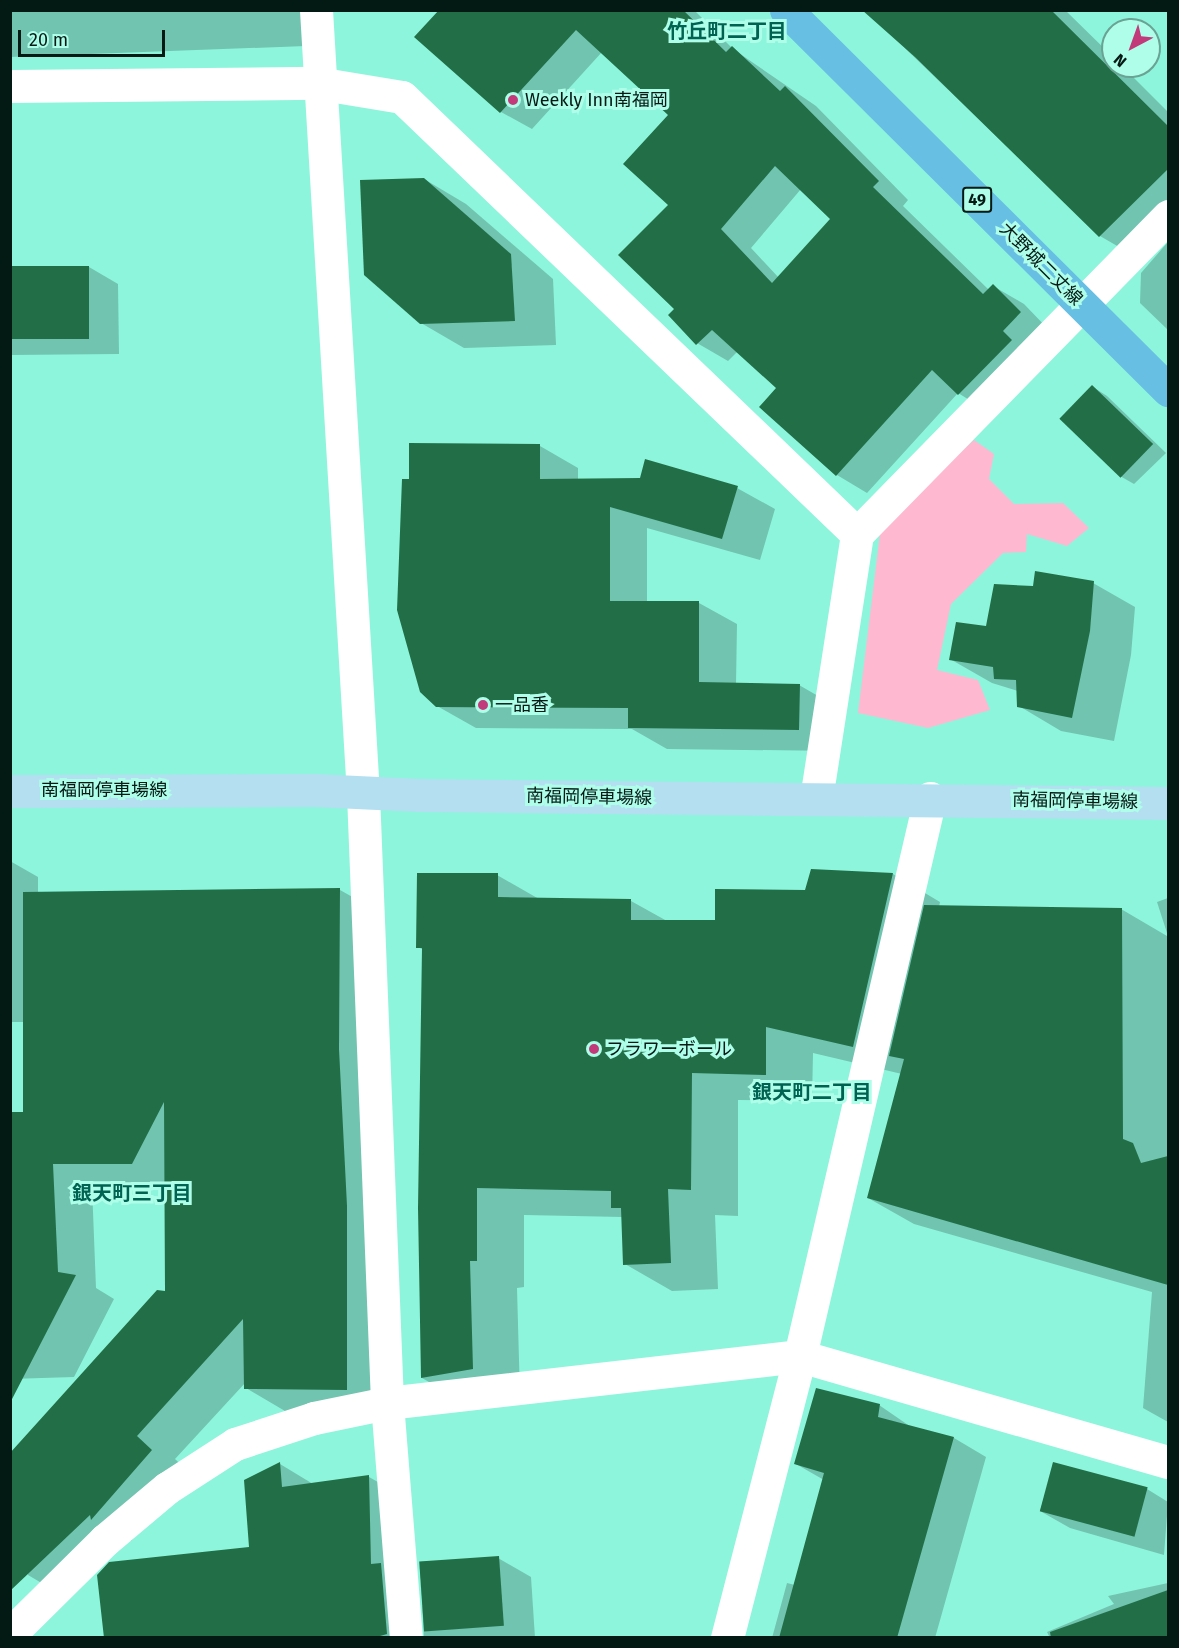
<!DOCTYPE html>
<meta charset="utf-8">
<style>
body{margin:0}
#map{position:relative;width:1179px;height:1648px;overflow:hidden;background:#8df5dc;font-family:"Fira Sans","Noto Sans JP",sans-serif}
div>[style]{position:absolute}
.green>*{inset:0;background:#feb9d1}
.shadow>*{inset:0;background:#0003}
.building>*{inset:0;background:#226f47;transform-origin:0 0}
.minor>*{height:33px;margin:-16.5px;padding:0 16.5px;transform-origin:16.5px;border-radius:16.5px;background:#fff}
.tertiary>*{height:33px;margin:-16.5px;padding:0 16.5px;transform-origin:16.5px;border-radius:16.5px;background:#fff}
.secondary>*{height:33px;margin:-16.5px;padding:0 16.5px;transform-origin:16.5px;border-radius:16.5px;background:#b3dff1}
.primary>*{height:33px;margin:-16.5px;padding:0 16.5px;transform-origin:16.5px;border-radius:16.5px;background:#67bfe3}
.dots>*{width:16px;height:16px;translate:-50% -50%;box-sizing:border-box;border:3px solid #aefee9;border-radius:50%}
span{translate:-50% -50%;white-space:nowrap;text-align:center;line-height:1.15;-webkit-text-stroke:6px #aefee9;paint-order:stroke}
.shield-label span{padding:2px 4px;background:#aefee9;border:2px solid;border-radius:4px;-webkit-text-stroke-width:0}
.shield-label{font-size:16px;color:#031914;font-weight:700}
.poi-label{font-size:18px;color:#031914}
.left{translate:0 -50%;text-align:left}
.street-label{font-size:18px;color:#031914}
.neighbourhood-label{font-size:20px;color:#006251;font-weight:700}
.frame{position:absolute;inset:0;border:12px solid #031914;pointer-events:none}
.north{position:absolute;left:1101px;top:18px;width:60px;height:60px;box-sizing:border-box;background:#aefee9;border:2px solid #6aa294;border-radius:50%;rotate:221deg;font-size:16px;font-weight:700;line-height:24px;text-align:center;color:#031914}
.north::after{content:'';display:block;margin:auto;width:21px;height:27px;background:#c23a79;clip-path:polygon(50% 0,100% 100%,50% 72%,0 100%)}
.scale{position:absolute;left:18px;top:30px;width:147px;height:27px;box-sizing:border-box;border:3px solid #031914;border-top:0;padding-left:8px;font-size:18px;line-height:21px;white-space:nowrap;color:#031914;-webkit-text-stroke:4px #aefee9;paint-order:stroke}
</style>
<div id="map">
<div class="green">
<div style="clip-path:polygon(974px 440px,994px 454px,989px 479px,1014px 504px,1063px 503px,1089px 528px,1067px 546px,1027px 534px,1026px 552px,1003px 553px,951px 604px,937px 670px,978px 680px,990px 710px,928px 728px,858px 713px,881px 525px)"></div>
</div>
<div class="shadow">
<div style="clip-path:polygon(10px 10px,304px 10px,306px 46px,10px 57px)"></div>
<div style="clip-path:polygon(evenodd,441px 10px,694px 10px,733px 49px,816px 106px,908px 200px,903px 206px,989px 290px,993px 286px,1024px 304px,1050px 331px,989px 412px,958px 393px,867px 493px,837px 475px,778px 388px,738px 351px,728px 361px,697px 343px,676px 309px,670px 115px,602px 52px,532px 129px,501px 112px,441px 10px,801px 189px,832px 219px,779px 278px,751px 248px,801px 189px)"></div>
<div style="clip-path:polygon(886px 10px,1065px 10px,1113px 57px,1113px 66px,1122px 66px,1168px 112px,1168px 229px,1138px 258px,1100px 236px,885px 29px)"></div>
<div style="clip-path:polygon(424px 179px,466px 204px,553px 279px,556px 345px,464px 348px,421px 323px)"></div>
<div style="clip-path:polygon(1168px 242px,1168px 330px,1140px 303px,1141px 273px)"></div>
<div style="clip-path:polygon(10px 267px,89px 267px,118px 284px,119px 354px,10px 355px)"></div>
<div style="clip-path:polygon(1093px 387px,1107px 396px,1166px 453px,1134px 484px,1120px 476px)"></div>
<div style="clip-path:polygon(540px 446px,578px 468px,578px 480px,737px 488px,775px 509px,760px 560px,647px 528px,647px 603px,699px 603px,737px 624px,736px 685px,799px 685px,837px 707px,837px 751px,667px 749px,632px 729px,476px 728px,437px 706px)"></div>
<div style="clip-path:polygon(1093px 583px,1135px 607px,1131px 655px,1114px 741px,1061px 731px,1019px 706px,1018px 691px,992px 683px,950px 659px,1035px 587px)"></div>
<div style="clip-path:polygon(10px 861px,38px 877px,38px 893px,340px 890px,379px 912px,386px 1412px,285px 1411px,246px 1388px,246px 1382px,175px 1459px,191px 1474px,131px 1541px,127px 1539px,67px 1598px,28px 1575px,10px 1515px,166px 1293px,166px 1186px,92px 1186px,96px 1288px,114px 1299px,74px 1377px,10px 1379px,25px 1113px,25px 1022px,10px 1022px)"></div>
<div style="clip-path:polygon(812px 871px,893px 874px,940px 902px,939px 907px,1121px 909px,1167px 936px,1168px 1422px,1143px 1408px,1152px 1292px,914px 1224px,868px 1198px,902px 1074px,813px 1053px,812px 1101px,738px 1100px,738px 1216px,715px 1215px,718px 1289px,672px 1291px,625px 1264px,623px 1217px,524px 1215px,524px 1287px,517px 1288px,520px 1396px,469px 1405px,422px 1378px,424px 950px,418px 947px,497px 875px,539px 899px,631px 901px,667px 921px,716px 922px,806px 892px)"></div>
<div style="clip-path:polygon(1168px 898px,1168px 936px,1157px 902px)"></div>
<div style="clip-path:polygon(879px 1405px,911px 1427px,954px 1438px,986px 1457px,935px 1638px,772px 1638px,787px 1583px,795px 1585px,824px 1480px,796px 1464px)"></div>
<div style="clip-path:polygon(280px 1464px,313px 1484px,369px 1477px,401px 1495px,418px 1638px,105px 1638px,251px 1549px,246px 1481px)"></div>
<div style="clip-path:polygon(1054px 1464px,1147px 1489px,1168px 1502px,1164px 1555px,1070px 1528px,1040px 1511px)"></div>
<div style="clip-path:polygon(498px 1558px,531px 1577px,535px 1638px,424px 1638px,420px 1562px)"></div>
<div style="clip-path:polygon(1168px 1583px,1168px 1638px,1050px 1638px,1047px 1632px,1114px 1604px,1108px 1596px)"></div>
</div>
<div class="building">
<div style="clip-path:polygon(evenodd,439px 10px,683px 10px,726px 52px,732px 46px,780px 91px,785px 86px,879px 181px,873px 187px,983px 294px,993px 284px,1021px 312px,1003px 331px,1012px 340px,958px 395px,932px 370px,836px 476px,759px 407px,776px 388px,712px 330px,696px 345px,668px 315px,674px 309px,618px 255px,668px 205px,623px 164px,668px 115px,576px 30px,500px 113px,414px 37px,439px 10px,775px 166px,830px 219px,772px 283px,721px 229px,775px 166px)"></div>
<div style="clip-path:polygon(862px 10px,1051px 10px,1168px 126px,1168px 169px,1099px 237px,915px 57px)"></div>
<div style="clip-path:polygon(424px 178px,511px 254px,515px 321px,420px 324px,364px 275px,360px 180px)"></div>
<div style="left:10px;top:266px;width:79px;height:73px"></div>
<div style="left:1092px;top:385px;width:85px;height:47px;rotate:44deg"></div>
<div style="clip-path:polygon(409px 443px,540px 444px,540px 479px,640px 478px,645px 459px,738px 486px,722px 539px,610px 507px,610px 601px,699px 601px,699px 682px,800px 684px,799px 730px,628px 728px,628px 708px,436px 707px,420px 692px,397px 610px,402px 479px,409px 479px)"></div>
<div style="clip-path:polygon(1035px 571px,1094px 581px,1090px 631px,1072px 718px,1017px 707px,1016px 680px,994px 679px,993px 667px,949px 660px,956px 622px,986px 626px,994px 584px,1033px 586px)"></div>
<div style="clip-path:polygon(811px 869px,893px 873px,853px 1047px,766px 1027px,766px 1075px,692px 1073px,691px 1190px,668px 1189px,671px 1263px,623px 1265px,621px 1208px,611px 1208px,611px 1191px,477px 1188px,477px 1261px,470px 1261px,473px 1369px,421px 1378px,418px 1208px,422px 948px,416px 948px,417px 873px,498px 873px,498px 897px,631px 899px,631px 920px,715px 920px,715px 889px,805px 890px)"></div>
<div style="clip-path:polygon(340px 888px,339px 1049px,347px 1206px,347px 1390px,244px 1389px,243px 1319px,137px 1436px,152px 1450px,91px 1520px,90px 1515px,10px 1591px,10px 1453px,157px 1290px,165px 1291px,164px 1102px,132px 1164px,53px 1164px,58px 1272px,76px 1275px,10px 1403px,10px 1112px,23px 1112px,23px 892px)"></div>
<div style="clip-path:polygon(924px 905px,1122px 908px,1123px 1139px,1133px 1143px,1141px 1163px,1168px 1156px,1168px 1285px,867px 1198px,904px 1059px,889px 1056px)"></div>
<div style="clip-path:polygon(816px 1388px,880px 1404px,878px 1417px,954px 1437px,897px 1638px,779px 1638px,824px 1473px,794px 1464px)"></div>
<div style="clip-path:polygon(280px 1462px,282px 1487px,369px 1475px,371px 1564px,381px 1563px,387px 1634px,373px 1638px,104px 1638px,97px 1575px,109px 1562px,249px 1547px,244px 1480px)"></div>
<div style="left:1053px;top:1462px;width:98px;height:51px;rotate:15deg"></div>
<div style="left:499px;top:1556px;width:70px;height:80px;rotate:86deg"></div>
<div style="clip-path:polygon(1168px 1590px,1168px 1638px,1051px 1638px,1050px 1632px)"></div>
</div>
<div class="minor">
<div style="left:10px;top:86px;width:307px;rotate:-0.6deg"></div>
<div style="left:317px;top:83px;width:86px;rotate:9.4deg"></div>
<div style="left:402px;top:97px;width:631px;rotate:43.84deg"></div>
<div style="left:816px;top:799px;width:268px;rotate:-81.2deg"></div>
<div style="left:857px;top:534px;width:445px;rotate:-45.6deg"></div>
<div style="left:387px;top:1403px;width:236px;rotate:85.4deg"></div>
<div style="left:10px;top:1634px;width:134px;rotate:-44.7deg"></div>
<div style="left:105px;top:1540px;width:81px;rotate:-40deg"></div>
<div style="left:167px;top:1488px;width:81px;rotate:-32.9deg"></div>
<div style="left:235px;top:1444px;width:83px;rotate:-18.2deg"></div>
<div style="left:314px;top:1418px;width:75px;rotate:-11.6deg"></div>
<div style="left:387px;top:1403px;width:416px;rotate:-6.5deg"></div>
<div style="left:800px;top:1356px;width:383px;rotate:16.1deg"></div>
<div style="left:727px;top:1638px;width:291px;rotate:-75.5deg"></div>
<div style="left:800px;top:1356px;width:573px;rotate:-76.89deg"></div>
</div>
<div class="tertiary">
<div style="left:316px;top:10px;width:785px;rotate:86.57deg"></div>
<div style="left:363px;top:794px;width:609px;rotate:87.74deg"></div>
</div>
<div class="secondary">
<div style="left:10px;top:791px;width:304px;rotate:-0.2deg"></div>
<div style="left:314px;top:790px;width:106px;rotate:2.7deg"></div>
<div style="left:420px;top:795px;width:748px;rotate:0.61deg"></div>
</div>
<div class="primary">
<div style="left:786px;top:10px;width:539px;rotate:44.85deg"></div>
</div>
<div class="dots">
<div style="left:513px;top:100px;background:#c23a79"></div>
<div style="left:483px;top:705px;background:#c23a79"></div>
<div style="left:594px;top:1049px;background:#c23a79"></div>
</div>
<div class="shield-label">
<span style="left:977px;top:200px">49</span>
</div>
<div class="poi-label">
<span class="left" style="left:525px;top:100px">Weekly Inn南福岡</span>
<span class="left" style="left:495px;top:705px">一品香</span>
<span class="left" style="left:606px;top:1049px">フラワーボール</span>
</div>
<div class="street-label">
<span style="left:1041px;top:264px;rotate:45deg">大野城二丈線</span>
<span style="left:104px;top:790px">南福岡停車場線</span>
<span style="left:589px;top:797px;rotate:1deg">南福岡停車場線</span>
<span style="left:1075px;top:801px;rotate:1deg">南福岡停車場線</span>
</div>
<div class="neighbourhood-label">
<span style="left:727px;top:31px">竹丘町二丁目</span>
<span style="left:812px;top:1092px">銀天町二丁目</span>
<span style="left:132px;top:1193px">銀天町三丁目</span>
</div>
<div class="frame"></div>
<div class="north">N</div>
<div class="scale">20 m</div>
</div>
